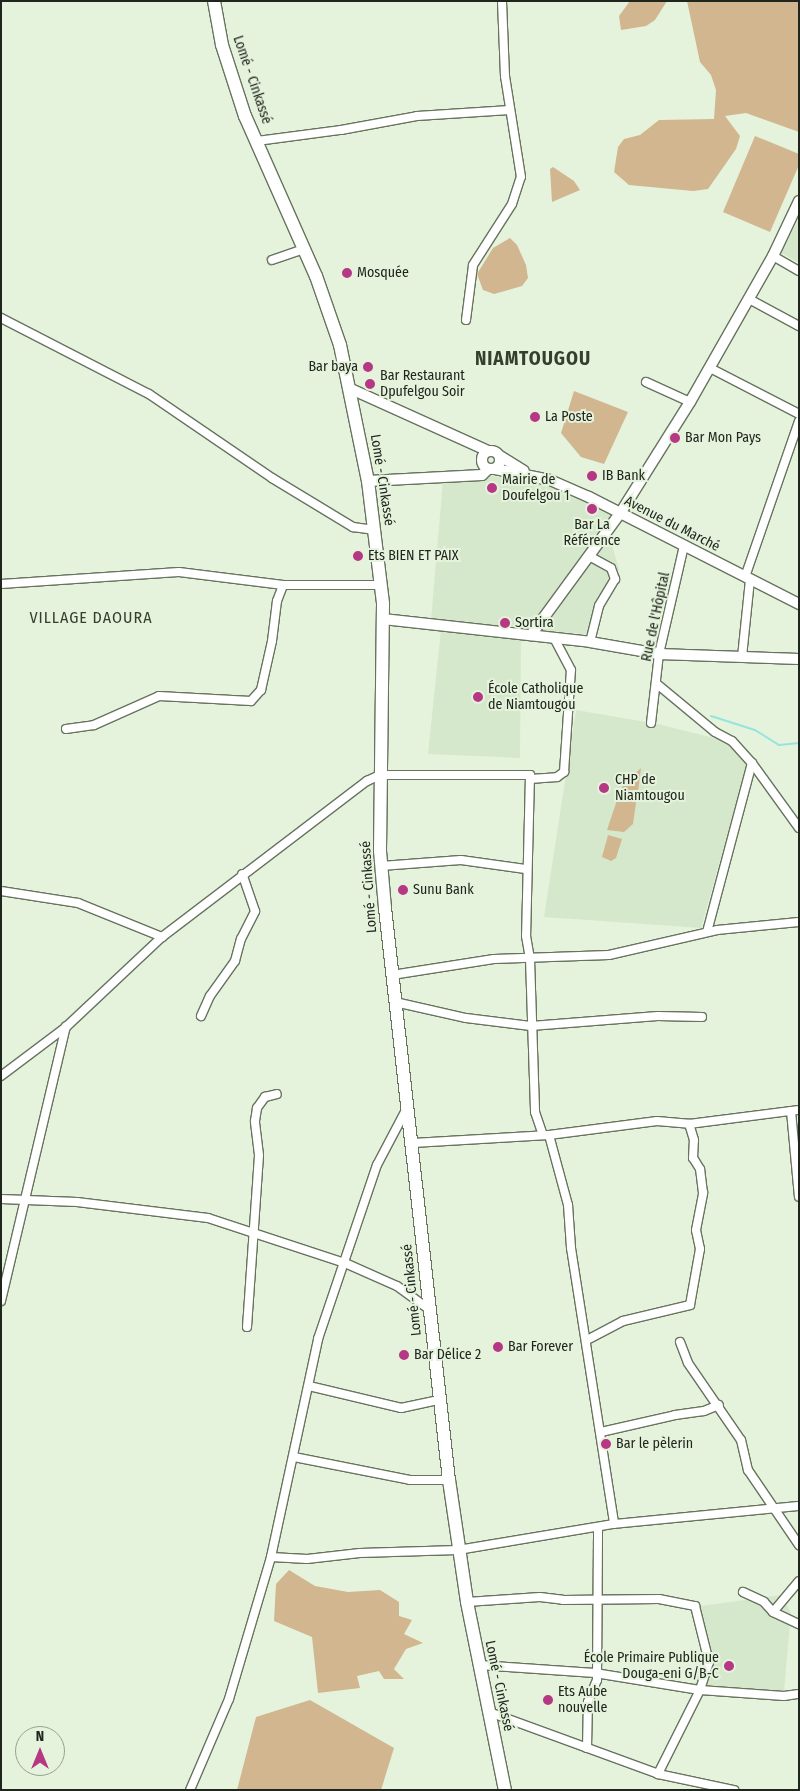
<!DOCTYPE html>
<meta charset="utf-8">
<style>
body{margin:0}
#map{position:relative;width:800px;height:1791px;overflow:hidden;background:#e5f3dc;font-family:"Fira Sans Condensed",sans-serif}
div>[style]{position:absolute}
.built>*{inset:0;background:#d6e8cc}
.green>*{inset:0;background:#d1b690}
.stream>*{height:2px;margin:-1px;padding:0 1px;transform-origin:1px;border-radius:1px;background:#95e4e0}
.roads{filter:drop-shadow(1px 0 #67735f) drop-shadow(-1px 0 #67735f) drop-shadow(0 1px #67735f) drop-shadow(0 -1px #67735f)}
.minor>*{height:8px;margin:-4px;padding:0 4px;transform-origin:4px;border-radius:4px;background:#fff}
.secondary>*{height:10px;margin:-5px;padding:0 5px;transform-origin:5px;border-radius:5px;background:#fff}
.secondary>.ring{margin:-5px;padding:0;box-sizing:content-box;background:none;border:10px solid #fff;border-radius:50%}
.trunk>*{height:12px;margin:-6px;padding:0 6px;transform-origin:6px;border-radius:6px;background:#fff}
.dots>*{width:14px;height:14px;translate:-50% -50%;box-sizing:border-box;border:2px solid #e5f3dc;border-radius:50%}
span{translate:-50% -50%;white-space:nowrap;text-align:center;line-height:1.15;-webkit-text-stroke:4px #e5f3dc;paint-order:stroke}
.street-label{font-size:14px;color:#20251d}
.poi-label{font-size:14px;color:#20251d}
.left{translate:0 -50%;text-align:left}
.right{translate:-100% -50%;text-align:right}
.quarter-label{font-size:16px;color:#343f2d;letter-spacing:1px}
.district-label{font-size:19px;color:#343f2d;font-weight:700;letter-spacing:1px}
.frame{position:absolute;inset:0;border:2px solid #20251d;pointer-events:none}
.north{position:absolute;left:15px;top:1726px;width:50px;height:50px;box-sizing:border-box;background:#e5f3dc;border:1px solid #96a190;border-radius:50%;rotate:0deg;font-size:14px;font-weight:700;line-height:20px;text-align:center;color:#20251d}
.north::after{content:'';display:block;margin:auto;width:18px;height:22px;background:#b63783;clip-path:polygon(50% 0,100% 100%,50% 72%,0 100%)}
</style>
<div id="map">
<div class="built">
<div style="clip-path:polygon(799px 217px,799px 263px,781px 253px)"></div>
<div style="clip-path:polygon(484px 474px,555px 488px,612px 511px,607px 528px,619px 569px,594px 635px,431px 620px,443px 480px)"></div>
<div style="clip-path:polygon(441px 629px,521px 637px,520px 758px,428px 754px)"></div>
<div style="clip-path:polygon(576px 710px,658px 724px,726px 741px,747px 766px,701px 928px,544px 917px)"></div>
<div style="clip-path:polygon(782px 1595px,791px 1613px,784px 1692px,694px 1684px,702px 1655px,700px 1606px)"></div>
</div>
<div class="green">
<div style="clip-path:polygon(630px 1px,667px 1px,655px 20px,646px 26px,621px 30px,619px 16px)"></div>
<div style="clip-path:polygon(687px 1px,799px 1px,799px 132px,746px 113px,725px 116px,740px 136px,736px 149px,708px 189px,693px 191px,629px 185px,614px 172px,618px 147px,624px 139px,640px 135px,659px 120px,714px 119px,716px 90px,711px 75px,700px 62px)"></div>
<div style="clip-path:polygon(755px 136px,799px 154px,799px 165px,770px 232px,723px 212px)"></div>
<div style="clip-path:polygon(553px 167px,574px 181px,580px 190px,552px 202px,550px 169px)"></div>
<div style="clip-path:polygon(510px 238px,517px 245px,526px 265px,528px 278px,522px 286px,494px 294px,483px 290px,477px 274px,493px 248px)"></div>
<div style="clip-path:polygon(574px 391px,628px 412px,604px 464px,581px 457px,561px 433px)"></div>
<div style="clip-path:polygon(641px 768px,638px 792px,620px 791px,626px 781px)"></div>
<div style="clip-path:polygon(619px 794px,637px 796px,633px 824px,624px 832px,607px 830px)"></div>
<div style="clip-path:polygon(608px 835px,622px 839px,616px 858px,611px 861px,602px 857px)"></div>
<div style="clip-path:polygon(289px 1570px,315px 1586px,348px 1592px,380px 1590px,399px 1602px,399px 1616px,412px 1620px,404px 1634px,423px 1643px,406px 1649px,394px 1669px,404px 1679px,384px 1679px,379px 1671px,357px 1676px,360px 1688px,318px 1693px,312px 1637px,274px 1621px,276px 1584px)"></div>
<div style="clip-path:polygon(310px 1700px,394px 1748px,381px 1790px,237px 1790px,256px 1717px)"></div>
</div>
<div class="stream">
<div style="left:711px;top:716px;width:46px;rotate:17.7deg"></div>
<div style="left:755px;top:730px;width:28px;rotate:32deg"></div>
<div style="left:779px;top:745px;width:20px;rotate:-6deg"></div>
</div>
<div class="roads">
<div class="minor">
<div style="left:257px;top:141px;width:85px;rotate:-7.5deg"></div>
<div style="left:341px;top:130px;width:77px;rotate:-10.4deg"></div>
<div style="left:417px;top:116px;width:93px;rotate:-3.7deg"></div>
<div style="left:773px;top:256px;width:30px;rotate:30deg"></div>
<div style="left:272px;top:260px;width:34px;rotate:-19deg"></div>
<div style="left:749px;top:299px;width:57px;rotate:28.4deg"></div>
<div style="left:1px;top:318px;width:166px;rotate:27.2deg"></div>
<div style="left:149px;top:394px;width:149px;rotate:34.3deg"></div>
<div style="left:272px;top:478px;width:95px;rotate:31.2deg"></div>
<div style="left:353px;top:527px;width:22px;rotate:8deg"></div>
<div style="left:466px;top:320px;width:55px;rotate:-82.7deg"></div>
<div style="left:473px;top:265px;width:72px;rotate:-57.4deg"></div>
<div style="left:512px;top:204px;width:28px;rotate:-72deg"></div>
<div style="left:521px;top:177px;width:102px;rotate:-99deg"></div>
<div style="left:505px;top:76px;width:75px;rotate:-92.3deg"></div>
<div style="left:710px;top:368px;width:100px;rotate:27.3deg"></div>
<div style="left:646px;top:382px;width:48px;rotate:24.4deg"></div>
<div style="left:589px;top:556px;width:25px;rotate:29deg"></div>
<div style="left:611px;top:568px;width:12px;rotate:70deg"></div>
<div style="left:615px;top:579px;width:31px;rotate:121deg"></div>
<div style="left:599px;top:606px;width:37px;rotate:104deg"></div>
<div style="left:745px;top:577px;width:165px;rotate:-70.9deg"></div>
<div style="left:1px;top:584px;width:178px;rotate:-3.9deg"></div>
<div style="left:179px;top:572px;width:105px;rotate:7.1deg"></div>
<div style="left:283px;top:585px;width:99px"></div>
<div style="left:742px;top:657px;width:78px;rotate:-84.1deg"></div>
<div style="left:657px;top:684px;width:75px;rotate:39.6deg"></div>
<div style="left:715px;top:732px;width:19px;rotate:28deg"></div>
<div style="left:732px;top:741px;width:30px;rotate:48deg"></div>
<div style="left:752px;top:763px;width:80px;rotate:54.1deg"></div>
<div style="left:651px;top:723px;width:69px;rotate:-83.4deg"></div>
<div style="left:659px;top:654px;width:111px;rotate:-77deg"></div>
<div style="left:66px;top:729px;width:28px;rotate:-8deg"></div>
<div style="left:94px;top:725px;width:71px;rotate:-24deg"></div>
<div style="left:159px;top:696px;width:92px;rotate:3.1deg"></div>
<div style="left:251px;top:701px;width:15px;rotate:-48deg"></div>
<div style="left:261px;top:690px;width:50px;rotate:-77.3deg"></div>
<div style="left:272px;top:641px;width:40px;rotate:-82.9deg"></div>
<div style="left:277px;top:601px;width:17px;rotate:-69deg"></div>
<div style="left:530px;top:779px;width:27px;rotate:-4deg"></div>
<div style="left:557px;top:777px;width:9px;rotate:-36deg"></div>
<div style="left:564px;top:772px;width:102px;rotate:-86.1deg"></div>
<div style="left:571px;top:670px;width:36px;rotate:-118deg"></div>
<div style="left:381px;top:866px;width:80px;rotate:-4.3deg"></div>
<div style="left:461px;top:860px;width:65px;rotate:8deg"></div>
<div style="left:1px;top:891px;width:78px;rotate:8.9deg"></div>
<div style="left:78px;top:903px;width:91px;rotate:22deg"></div>
<div style="left:707px;top:932px;width:175px;rotate:-75.1deg"></div>
<div style="left:392px;top:975px;width:103px;rotate:-8.9deg"></div>
<div style="left:494px;top:959px;width:115px;rotate:-2deg"></div>
<div style="left:609px;top:955px;width:111px;rotate:-13deg"></div>
<div style="left:717px;top:930px;width:82px;rotate:-5.6deg"></div>
<div style="left:395px;top:1002px;width:73px;rotate:12.7deg"></div>
<div style="left:466px;top:1018px;width:65px;rotate:7deg"></div>
<div style="left:531px;top:1026px;width:127px;rotate:-4.5deg"></div>
<div style="left:658px;top:1016px;width:44px;rotate:1.3deg"></div>
<div style="left:201px;top:1016px;width:22px;rotate:-66deg"></div>
<div style="left:210px;top:996px;width:43px;rotate:-54.5deg"></div>
<div style="left:235px;top:961px;width:23px;rotate:-75deg"></div>
<div style="left:241px;top:939px;width:31px;rotate:-63deg"></div>
<div style="left:255px;top:911px;width:39px;rotate:-109deg"></div>
<div style="left:1px;top:1076px;width:81px;rotate:-37deg"></div>
<div style="left:66px;top:1027px;width:132px;rotate:-43.2deg"></div>
<div style="left:162px;top:937px;width:258px;rotate:-37.3deg"></div>
<div style="left:367px;top:781px;width:14px;rotate:-25deg"></div>
<div style="left:380px;top:775px;width:150px"></div>
<div style="left:530px;top:775px;width:161px;rotate:91.4deg"></div>
<div style="left:526px;top:936px;width:23px;rotate:80deg"></div>
<div style="left:530px;top:959px;width:153px;rotate:88.1deg"></div>
<div style="left:535px;top:1112px;width:24px;rotate:71deg"></div>
<div style="left:791px;top:1111px;width:86px;rotate:84.7deg"></div>
<div style="left:549px;top:1135px;width:73px;rotate:74.8deg"></div>
<div style="left:568px;top:1205px;width:43px;rotate:86deg"></div>
<div style="left:571px;top:1248px;width:279px;rotate:81.1deg"></div>
<div style="left:413px;top:1143px;width:136px;rotate:-3.4deg"></div>
<div style="left:549px;top:1135px;width:109px;rotate:-7.4deg"></div>
<div style="left:657px;top:1121px;width:32px;rotate:5deg"></div>
<div style="left:689px;top:1124px;width:111px;rotate:-7.3deg"></div>
<div style="left:1px;top:1199px;width:76px;rotate:2.3deg"></div>
<div style="left:77px;top:1202px;width:132px;rotate:7deg"></div>
<div style="left:208px;top:1218px;width:144px;rotate:18.2deg"></div>
<div style="left:345px;top:1263px;width:57px;rotate:23.9deg"></div>
<div style="left:397px;top:1286px;width:37px;rotate:36deg"></div>
<div style="left:1px;top:1301px;width:282px;rotate:-76.7deg"></div>
<div style="left:247px;top:1327px;width:172px;rotate:-86deg"></div>
<div style="left:259px;top:1155px;width:34px;rotate:-97deg"></div>
<div style="left:255px;top:1121px;width:13px;rotate:-81deg"></div>
<div style="left:257px;top:1108px;width:14px;rotate:-54deg"></div>
<div style="left:265px;top:1097px;width:12px;rotate:-14deg"></div>
<div style="left:587px;top:1340px;width:41px;rotate:-27.8deg"></div>
<div style="left:623px;top:1321px;width:69px;rotate:-13.4deg"></div>
<div style="left:690px;top:1305px;width:57px;rotate:-79.9deg"></div>
<div style="left:700px;top:1249px;width:19px;rotate:-102deg"></div>
<div style="left:696px;top:1230px;width:38px;rotate:-79deg"></div>
<div style="left:703px;top:1193px;width:24px;rotate:-97deg"></div>
<div style="left:700px;top:1169px;width:13px;rotate:-122deg"></div>
<div style="left:693px;top:1158px;width:18px;rotate:-87deg"></div>
<div style="left:694px;top:1140px;width:17px;rotate:-107deg"></div>
<div style="left:680px;top:1342px;width:22px;rotate:69deg"></div>
<div style="left:688px;top:1363px;width:93px;rotate:55.5deg"></div>
<div style="left:741px;top:1440px;width:31px;rotate:77deg"></div>
<div style="left:748px;top:1470px;width:91px;rotate:55.8deg"></div>
<div style="left:309px;top:1386px;width:95px;rotate:13.4deg"></div>
<div style="left:401px;top:1408px;width:40px;rotate:-12deg"></div>
<div style="left:601px;top:1432px;width:76px;rotate:-12.9deg"></div>
<div style="left:675px;top:1415px;width:29px;rotate:-8deg"></div>
<div style="left:704px;top:1411px;width:16px;rotate:-22deg"></div>
<div style="left:294px;top:1457px;width:118px;rotate:11.2deg"></div>
<div style="left:410px;top:1480px;width:39px"></div>
<div style="left:271px;top:1557px;width:36px;rotate:3deg"></div>
<div style="left:307px;top:1559px;width:53px;rotate:-6.5deg"></div>
<div style="left:360px;top:1553px;width:98px;rotate:-1.8deg"></div>
<div style="left:458px;top:1550px;width:158px;rotate:-9.5deg"></div>
<div style="left:614px;top:1524px;width:186px;rotate:-5.6deg"></div>
<div style="left:743px;top:1592px;width:23px;rotate:25deg"></div>
<div style="left:764px;top:1602px;width:13px;rotate:48deg"></div>
<div style="left:773px;top:1612px;width:29px;rotate:25deg"></div>
<div style="left:467px;top:1602px;width:73px;rotate:-3.9deg"></div>
<div style="left:540px;top:1597px;width:23px;rotate:7deg"></div>
<div style="left:563px;top:1600px;width:96px;rotate:-0.6deg"></div>
<div style="left:659px;top:1599px;width:37px;rotate:11deg"></div>
<div style="left:695px;top:1606px;width:58px;rotate:76deg"></div>
<div style="left:709px;top:1662px;width:29px;rotate:108deg"></div>
<div style="left:700px;top:1690px;width:94px;rotate:116.6deg"></div>
<div style="left:773px;top:1612px;width:40px;rotate:-50deg"></div>
<div style="left:479px;top:1665px;width:116px;rotate:3.9deg"></div>
<div style="left:595px;top:1673px;width:106px;rotate:9.2deg"></div>
<div style="left:700px;top:1690px;width:84px;rotate:4.1deg"></div>
<div style="left:784px;top:1696px;width:15px;rotate:-8deg"></div>
<div style="left:489px;top:1712px;width:180px;rotate:20.1deg"></div>
<div style="left:658px;top:1774px;width:78px;rotate:11.9deg"></div>
<div style="left:587px;top:1748px;width:46px;rotate:-88.8deg"></div>
<div style="left:588px;top:1702px;width:24px;rotate:-68deg"></div>
<div style="left:597px;top:1680px;width:152px;rotate:-89.6deg"></div>
<div style="left:190px;top:1790px;width:99px;rotate:-66.8deg"></div>
<div style="left:229px;top:1699px;width:148px;rotate:-73.5deg"></div>
<div style="left:271px;top:1557px;width:223px;rotate:-77.8deg"></div>
<div style="left:318px;top:1339px;width:184px;rotate:-71.3deg"></div>
<div style="left:377px;top:1165px;width:64px;rotate:-62.2deg"></div>
</div>
<div class="secondary">
<div style="left:351px;top:389px;width:150px;rotate:24.3deg"></div>
<div class="ring" style="left:482px;top:451px;width:8px;height:8px"></div>
<div style="left:500px;top:456px;width:28px;rotate:32deg"></div>
<div style="left:495px;top:469px;width:56px;rotate:11.3deg"></div>
<div style="left:550px;top:480px;width:43px;rotate:23.6deg"></div>
<div style="left:589px;top:497px;width:236px;rotate:27deg"></div>
<div style="left:368px;top:481px;width:114px;rotate:-3deg"></div>
<div style="left:482px;top:475px;width:8px;rotate:-45deg"></div>
<div style="left:383px;top:619px;width:208px;rotate:6.3deg"></div>
<div style="left:590px;top:642px;width:70px;rotate:9.9deg"></div>
<div style="left:659px;top:654px;width:140px;rotate:2deg"></div>
<div style="left:531px;top:635px;width:152px;rotate:-53.8deg"></div>
<div style="left:621px;top:512px;width:130px;rotate:-57.9deg"></div>
<div style="left:690px;top:402px;width:168px;rotate:-60.4deg"></div>
<div style="left:773px;top:256px;width:61px;rotate:-64.7deg"></div>
</div>
<div class="trunk">
<div style="left:214px;top:1px;width:45px;rotate:79.7deg"></div>
<div style="left:222px;top:45px;width:75px;rotate:72.1deg"></div>
<div style="left:245px;top:116px;width:175px;rotate:66.1deg"></div>
<div style="left:316px;top:276px;width:73px;rotate:70.8deg"></div>
<div style="left:340px;top:345px;width:139px;rotate:78.4deg"></div>
<div style="left:368px;top:481px;width:124px;rotate:83deg"></div>
<div style="left:383px;top:604px;width:247px;rotate:90.7deg"></div>
<div style="left:380px;top:851px;width:57px;rotate:85deg"></div>
<div style="left:385px;top:908px;width:576px;rotate:83.62deg"></div>
<div style="left:449px;top:1480px;width:123px;rotate:81.6deg"></div>
<div style="left:467px;top:1602px;width:192px;rotate:78.6deg"></div>
</div>
</div>
<div class="dots">
<div style="left:347px;top:273px;background:#b63783"></div>
<div style="left:368px;top:367px;background:#b63783"></div>
<div style="left:370px;top:384px;background:#b63783"></div>
<div style="left:535px;top:417px;background:#b63783"></div>
<div style="left:675px;top:438px;background:#b63783"></div>
<div style="left:592px;top:476px;background:#b63783"></div>
<div style="left:492px;top:488px;background:#b63783"></div>
<div style="left:592px;top:509px;background:#b63783"></div>
<div style="left:358px;top:556px;background:#b63783"></div>
<div style="left:505px;top:623px;background:#b63783"></div>
<div style="left:478px;top:697px;background:#b63783"></div>
<div style="left:604px;top:788px;background:#b63783"></div>
<div style="left:403px;top:890px;background:#b63783"></div>
<div style="left:498px;top:1347px;background:#b63783"></div>
<div style="left:404px;top:1355px;background:#b63783"></div>
<div style="left:606px;top:1444px;background:#b63783"></div>
<div style="left:729px;top:1666px;background:#b63783"></div>
<div style="left:548px;top:1700px;background:#b63783"></div>
</div>
<div class="street-label">
<span style="left:252px;top:80px;rotate:71deg">Lomé - Cinkassé</span>
<span style="left:382px;top:480px;rotate:81deg">Lomé - Cinkassé</span>
<span style="left:672px;top:524px;rotate:27deg">Avenue du Marché</span>
<span style="left:656px;top:617px;rotate:-78deg">Rue de l'Hôpital</span>
<span style="left:369px;top:887px;rotate:-94deg">Lomé - Cinkassé</span>
<span style="left:412px;top:1290px;rotate:-96deg">Lomé - Cinkassé</span>
<span style="left:499px;top:1686px;rotate:78deg">Lomé - Cinkassé</span>
</div>
<div class="poi-label">
<span class="left" style="left:357px;top:273px">Mosquée</span>
<span class="right" style="left:358px;top:367px">Bar baya</span>
<span class="left" style="left:380px;top:384px">Bar Restaurant<br>Dpufelgou Soir</span>
<span class="left" style="left:545px;top:417px">La Poste</span>
<span class="left" style="left:685px;top:438px">Bar Mon Pays</span>
<span class="left" style="left:602px;top:476px">IB Bank</span>
<span class="left" style="left:502px;top:488px">Mairie de<br>Doufelgou 1</span>
<span style="left:592px;top:533px">Bar La<br>Référence</span>
<span class="left" style="left:368px;top:556px">Ets BIEN ET PAIX</span>
<span class="left" style="left:515px;top:623px">Sortira</span>
<span class="left" style="left:488px;top:697px">École Catholique<br>de Niamtougou</span>
<span class="left" style="left:615px;top:788px">CHP de<br>Niamtougou</span>
<span class="left" style="left:413px;top:890px">Sunu Bank</span>
<span class="left" style="left:508px;top:1347px">Bar Forever</span>
<span class="left" style="left:414px;top:1355px">Bar Délice 2</span>
<span class="left" style="left:616px;top:1444px">Bar le pèlerin</span>
<span class="right" style="left:719px;top:1666px">École Primaire Publique<br>Douga-eni G/B-C</span>
<span class="left" style="left:558px;top:1700px">Ets Aube<br>nouvelle</span>
</div>
<div class="quarter-label">
<span style="left:91px;top:618px">VILLAGE DAOURA</span>
</div>
<div class="district-label">
<span style="left:533px;top:359px">NIAMTOUGOU</span>
</div>
<div class="frame"></div>
<div class="north">N</div>
</div>
